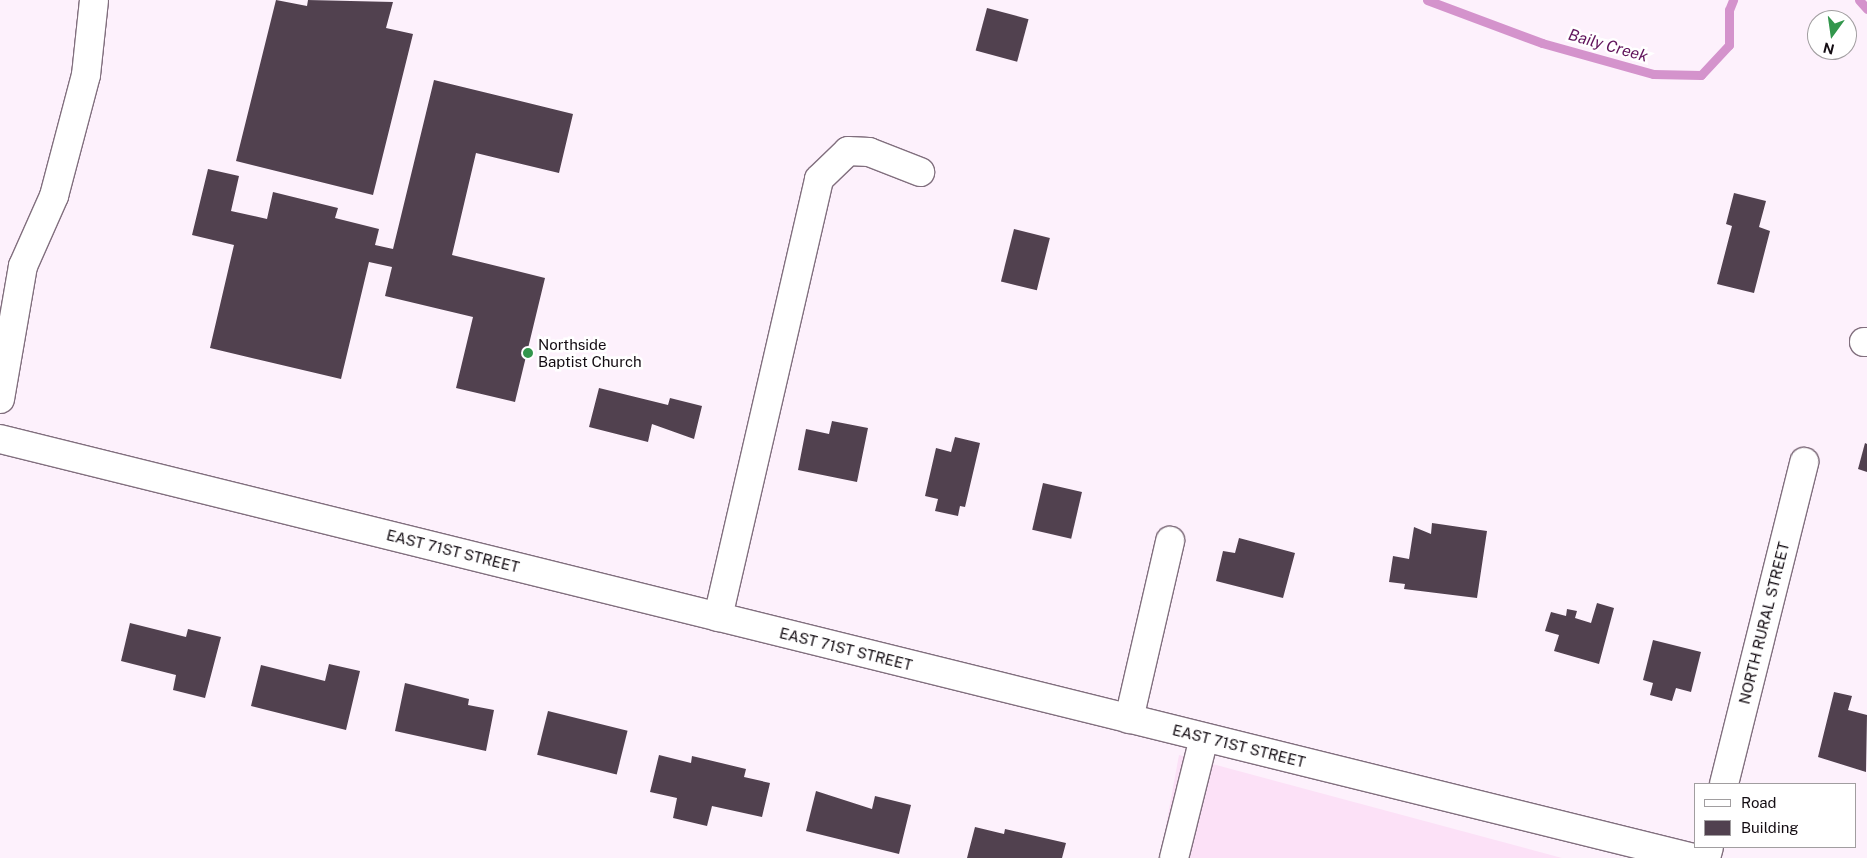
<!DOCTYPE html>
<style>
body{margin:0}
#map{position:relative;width:1867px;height:858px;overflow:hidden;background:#fdf1fc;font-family:"Public Sans",sans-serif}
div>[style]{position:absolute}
.built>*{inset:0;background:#fce1f7}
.stream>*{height:9px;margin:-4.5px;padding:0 4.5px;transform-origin:4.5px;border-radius:4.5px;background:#d493cc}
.building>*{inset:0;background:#51414f;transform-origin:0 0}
.roads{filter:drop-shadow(1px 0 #816f7e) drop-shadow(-1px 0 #816f7e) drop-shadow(0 1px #816f7e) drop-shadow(0 -1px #816f7e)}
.minor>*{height:28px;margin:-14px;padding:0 14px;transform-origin:14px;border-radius:14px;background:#fff}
.major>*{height:28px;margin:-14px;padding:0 14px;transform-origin:14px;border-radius:14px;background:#fff}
.dots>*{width:14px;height:14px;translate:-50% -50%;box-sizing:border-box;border:2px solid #fff;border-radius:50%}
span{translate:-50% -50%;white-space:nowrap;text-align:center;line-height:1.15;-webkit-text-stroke:5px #fff;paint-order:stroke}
.poi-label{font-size:15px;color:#130c12}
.left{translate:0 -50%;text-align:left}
.street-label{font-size:15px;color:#130c12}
.water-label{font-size:16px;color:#61145c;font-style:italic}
.legend{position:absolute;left:1694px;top:783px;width:162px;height:65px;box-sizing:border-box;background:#fff;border:1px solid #a19ea0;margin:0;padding:6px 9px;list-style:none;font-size:15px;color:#130c12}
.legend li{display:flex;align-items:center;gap:10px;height:25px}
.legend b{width:25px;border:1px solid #a19ea0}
.north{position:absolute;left:1807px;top:10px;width:50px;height:50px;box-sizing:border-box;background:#fff;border:1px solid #a19ea0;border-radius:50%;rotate:194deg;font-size:14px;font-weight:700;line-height:20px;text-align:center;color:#130c12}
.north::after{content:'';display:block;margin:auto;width:18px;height:22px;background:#32964c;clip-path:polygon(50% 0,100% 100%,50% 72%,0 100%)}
</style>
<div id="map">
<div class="built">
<div style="clip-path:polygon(1179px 755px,1562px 858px,1160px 858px)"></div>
</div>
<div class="stream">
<div style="left:1427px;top:0;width:123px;rotate:20.5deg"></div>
<div style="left:1542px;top:43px;width:115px;rotate:15.6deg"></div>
<div style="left:1653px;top:74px;width:48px;rotate:1.2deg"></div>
<div style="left:1701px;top:75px;width:41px;rotate:-47deg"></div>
<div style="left:1729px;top:45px;width:35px;rotate:-90deg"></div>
<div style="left:1729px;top:10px;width:11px;rotate:-68deg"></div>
<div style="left:1859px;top:0;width:12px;rotate:48deg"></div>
</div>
<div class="building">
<div style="clip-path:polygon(276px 0,307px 6px,308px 0,393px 2px,386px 28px,413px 34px,373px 195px,236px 161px)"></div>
<div style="left:987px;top:8px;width:43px;height:44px;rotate:15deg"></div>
<div style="clip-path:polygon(434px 80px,573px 114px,559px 173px,476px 153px,452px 255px,545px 278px,515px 402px,456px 388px,473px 317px,385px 296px,392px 267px,369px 262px,341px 379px,210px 348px,234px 245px,192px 235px,208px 169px,239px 176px,231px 211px,267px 219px,273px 192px,338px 208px,335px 218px,379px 229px,375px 245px,393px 249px)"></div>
<div style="clip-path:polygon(1734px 193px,1766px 201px,1759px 227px,1770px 231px,1754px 293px,1717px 284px,1732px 226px,1726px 224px)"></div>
<div style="left:1014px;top:229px;width:37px;height:54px;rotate:14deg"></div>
<div style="clip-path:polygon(599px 388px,668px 405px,670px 398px,702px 406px,694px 439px,652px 424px,648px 442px,589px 427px)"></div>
<div style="clip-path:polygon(832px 421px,868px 428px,857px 482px,798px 470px,806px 429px,829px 434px)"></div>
<div style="clip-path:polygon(955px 437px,980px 443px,965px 507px,960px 506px,958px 516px,935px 511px,938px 499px,925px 496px,936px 448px,951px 452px)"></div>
<div style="clip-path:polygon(1865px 443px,1867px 444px,1867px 472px,1858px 469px)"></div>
<div style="left:1043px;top:483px;width:40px;height:48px;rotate:13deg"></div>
<div style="clip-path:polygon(1432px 523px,1487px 531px,1477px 598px,1404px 589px,1405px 584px,1389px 582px,1393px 556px,1409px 559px,1414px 527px,1431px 534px)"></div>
<div style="clip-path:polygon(1239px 538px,1295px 553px,1283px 598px,1216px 581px,1223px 551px,1235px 553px)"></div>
<div style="clip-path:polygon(1597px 603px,1614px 608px,1599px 664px,1554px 651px,1559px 635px,1545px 631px,1551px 612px,1566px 616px,1567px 609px,1577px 611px,1575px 618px,1591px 623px)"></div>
<div style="clip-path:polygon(130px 623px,186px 637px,188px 629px,221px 637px,205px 698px,173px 690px,176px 675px,121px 661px)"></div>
<div style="clip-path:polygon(1653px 640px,1701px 652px,1691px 692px,1676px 688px,1672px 701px,1650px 695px,1653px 683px,1643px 680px)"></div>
<div style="clip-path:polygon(329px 664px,360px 671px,346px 730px,251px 706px,261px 665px,325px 681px)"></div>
<div style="clip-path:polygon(405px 683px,469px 699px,468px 705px,494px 710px,486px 751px,395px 731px)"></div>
<div style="clip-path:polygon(1834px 692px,1852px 696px,1848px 710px,1867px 715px,1866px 772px,1818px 757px)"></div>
<div style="left:548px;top:711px;width:82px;height:45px;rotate:14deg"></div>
<div style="clip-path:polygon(659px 755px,691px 763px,692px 756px,746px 769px,744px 777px,770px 783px,762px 817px,712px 806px,707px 826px,673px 818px,677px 798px,650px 792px)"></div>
<div style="clip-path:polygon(816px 791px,872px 809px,875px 796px,911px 805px,899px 854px,806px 831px)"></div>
<div style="clip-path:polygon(975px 827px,1004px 834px,1005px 829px,1066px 843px,1062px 858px,967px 858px)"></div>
</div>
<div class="roads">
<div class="minor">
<div style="left:1864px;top:342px;width:3px"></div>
<div style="left:0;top:399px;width:135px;rotate:-80.2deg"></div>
<div style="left:23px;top:266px;width:77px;rotate:-66.1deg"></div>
<div style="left:54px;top:196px;width:125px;rotate:-75.2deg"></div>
<div style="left:86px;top:75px;width:75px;rotate:-83.9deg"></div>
<div style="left:718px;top:617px;width:449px;rotate:-77deg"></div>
<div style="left:819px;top:179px;width:40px;rotate:-44deg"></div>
<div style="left:848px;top:151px;width:21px;rotate:3deg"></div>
<div style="left:869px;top:152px;width:55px;rotate:21.4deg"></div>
<div style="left:1129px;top:719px;width:183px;rotate:-77deg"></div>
<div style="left:1724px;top:784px;width:332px;rotate:-76deg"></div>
<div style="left:1174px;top:858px;width:124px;rotate:-76deg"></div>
<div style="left:1706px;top:858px;width:11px;rotate:-75deg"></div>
</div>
<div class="major">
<div style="left:0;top:439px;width:1744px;rotate:13.9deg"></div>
</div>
</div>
<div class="dots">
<div style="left:528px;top:353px;background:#32964c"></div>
</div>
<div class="poi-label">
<span class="left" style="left:538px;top:353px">Northside<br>Baptist Church</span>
</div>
<div class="street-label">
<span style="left:453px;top:551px;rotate:14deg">EAST 71ST STREET</span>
<span style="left:1764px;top:623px;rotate:-76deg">NORTH RURAL STREET</span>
<span style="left:846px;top:649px;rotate:14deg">EAST 71ST STREET</span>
<span style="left:1239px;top:746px;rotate:14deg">EAST 71ST STREET</span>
</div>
<div class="water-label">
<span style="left:1608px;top:46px;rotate:16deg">Baily Creek</span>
</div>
<ul class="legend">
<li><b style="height:6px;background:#fff"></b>Road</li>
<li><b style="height:14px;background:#51414f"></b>Building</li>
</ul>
<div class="north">N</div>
</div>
